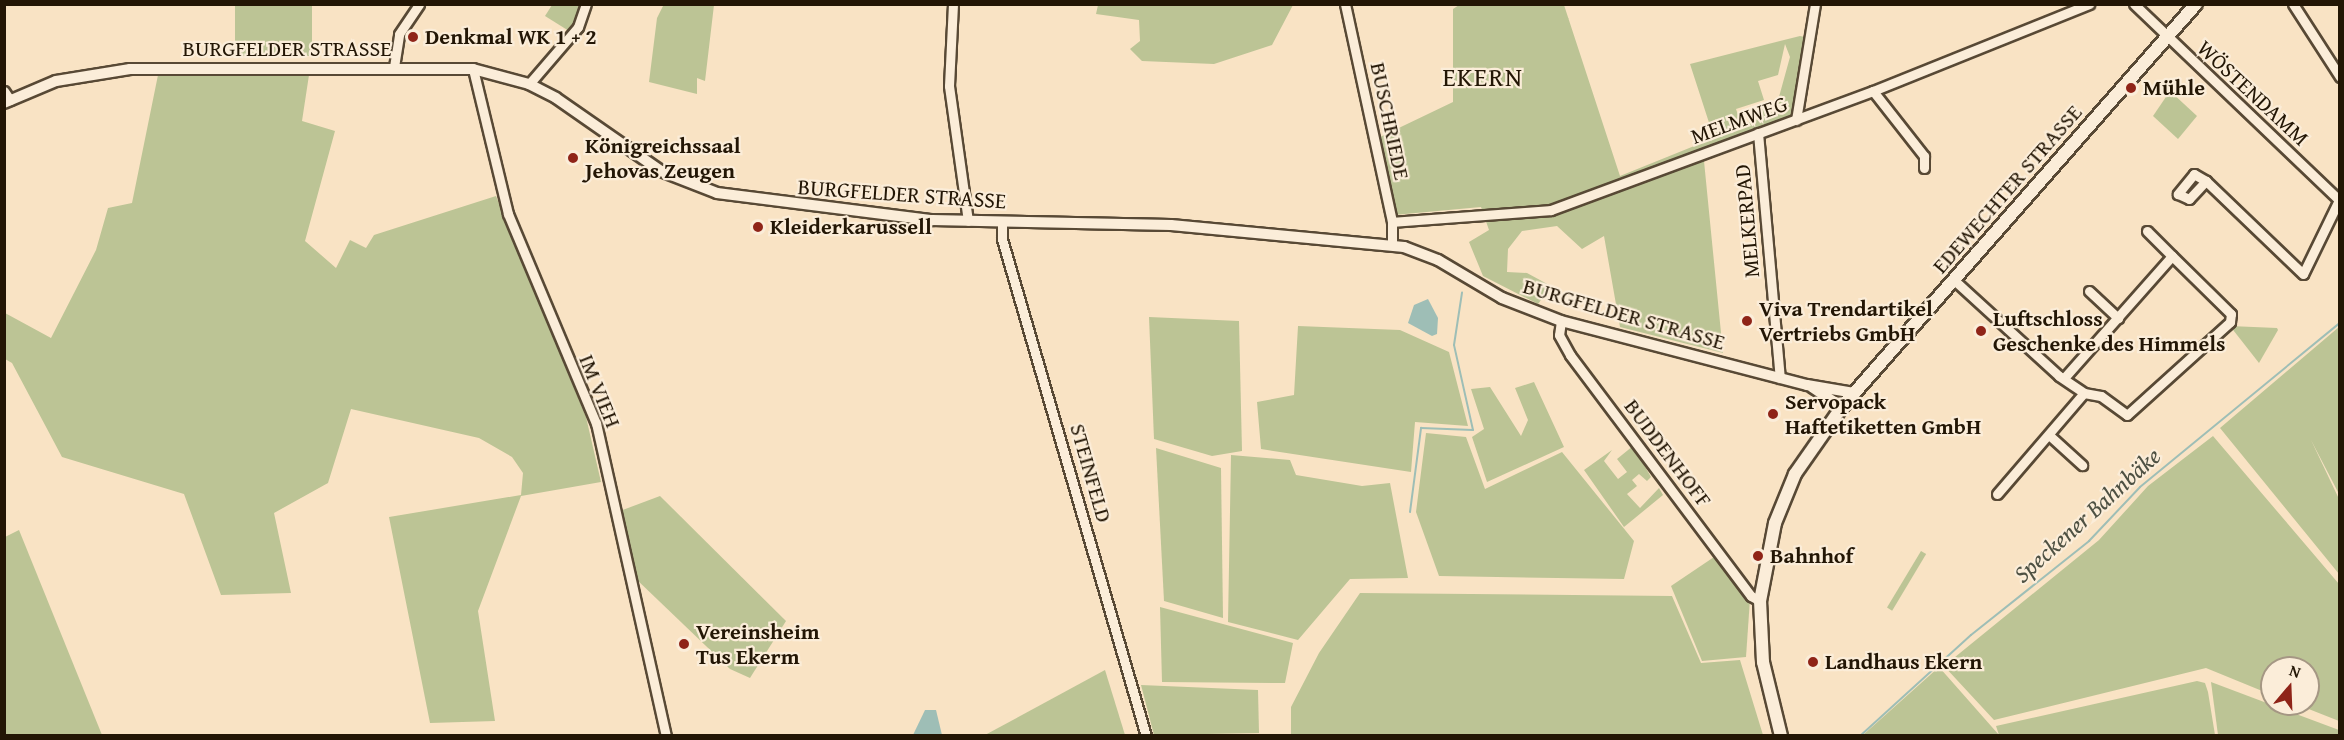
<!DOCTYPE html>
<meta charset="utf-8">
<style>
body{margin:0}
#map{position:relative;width:2344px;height:740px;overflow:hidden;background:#f9e3c4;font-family:"Gentium Book Plus",serif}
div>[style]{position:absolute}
.green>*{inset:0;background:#bcc495;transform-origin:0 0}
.water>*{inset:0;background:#9ebeb6}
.stream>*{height:2px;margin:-1px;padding:0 1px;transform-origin:1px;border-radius:1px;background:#9ebeb6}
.roads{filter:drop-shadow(2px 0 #584935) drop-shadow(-2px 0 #584935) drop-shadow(0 2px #584935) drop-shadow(0 -2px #584935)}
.minor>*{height:9px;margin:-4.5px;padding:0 4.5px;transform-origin:4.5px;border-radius:4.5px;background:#fbedd9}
.tertiary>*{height:10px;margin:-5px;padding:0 5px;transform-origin:5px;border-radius:5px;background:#fbedd9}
.secondary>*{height:12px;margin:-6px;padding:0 6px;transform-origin:6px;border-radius:6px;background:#fbedd9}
.dots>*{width:16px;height:16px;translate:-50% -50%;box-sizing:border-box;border:3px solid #fbedd9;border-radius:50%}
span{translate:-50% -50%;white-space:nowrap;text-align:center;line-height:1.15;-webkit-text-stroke:4.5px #fbedd9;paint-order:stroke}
.poi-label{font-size:22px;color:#231605;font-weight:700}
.left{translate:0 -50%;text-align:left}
.street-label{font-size:22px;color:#231605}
.water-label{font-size:24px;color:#4e5143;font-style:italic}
.quarter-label{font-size:26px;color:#231605;letter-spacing:1.5px}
.frame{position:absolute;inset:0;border:6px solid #231605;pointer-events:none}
.north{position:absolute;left:2260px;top:656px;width:60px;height:60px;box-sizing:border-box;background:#fbedd9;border:2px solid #a59784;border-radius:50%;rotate:19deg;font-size:16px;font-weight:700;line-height:24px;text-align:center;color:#231605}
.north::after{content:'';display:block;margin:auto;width:21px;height:27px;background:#8f2418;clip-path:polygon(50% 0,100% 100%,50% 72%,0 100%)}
</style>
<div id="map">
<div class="green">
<div style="clip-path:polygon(664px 4px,714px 5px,705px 81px,697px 78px,697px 94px,649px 82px,657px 18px)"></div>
<div style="left:235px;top:5px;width:77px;height:51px"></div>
<div style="clip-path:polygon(552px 5px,581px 5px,573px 28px,569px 31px,545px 16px)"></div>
<div style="clip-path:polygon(1098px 5px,1098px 4px,1293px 5px,1272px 45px,1214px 64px,1142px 61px,1130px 49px,1140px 41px,1139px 20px,1096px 14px)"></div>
<div style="clip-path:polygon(evenodd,1459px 5px,1564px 5px,1620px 176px,1714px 138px,1690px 64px,1800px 36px,1809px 38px,1793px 128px,1704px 161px,1723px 353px,1620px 327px,1604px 236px,1582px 249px,1557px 226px,1522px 231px,1508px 249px,1507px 272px,1527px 273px,1551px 286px,1538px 304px,1483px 276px,1469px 242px,1489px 230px,1481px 207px,1394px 215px,1380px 137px,1453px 102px,1453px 9px,1459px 5px,1785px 44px,1790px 57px,1777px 104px,1760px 110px,1763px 118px,1741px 124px,1736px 109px,1764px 100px,1758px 81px,1778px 75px,1785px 44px)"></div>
<div style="clip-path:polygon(158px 75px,309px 75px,302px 121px,335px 131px,305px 241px,336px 268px,350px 240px,366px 248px,374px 235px,496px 196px,586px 417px,601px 482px,521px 496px,478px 611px,495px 721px,430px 723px,389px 517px,521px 495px,523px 473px,512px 457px,479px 438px,351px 409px,328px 483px,274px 513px,291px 593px,221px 595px,184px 494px,62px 457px,12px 363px,5px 359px,5px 313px,51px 338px,96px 250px,108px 208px,132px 203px)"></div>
<div style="clip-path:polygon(2170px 91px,2197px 116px,2178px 139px,2153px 116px)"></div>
<div style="clip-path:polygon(1149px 317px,1239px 321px,1242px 451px,1212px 456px,1154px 439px)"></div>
<div style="clip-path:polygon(1298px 326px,1400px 330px,1449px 352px,1468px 426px,1415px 422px,1411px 472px,1261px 449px,1257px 402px,1294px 395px)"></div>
<div style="clip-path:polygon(2230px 326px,2277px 328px,2278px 330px,2259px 363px)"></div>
<div style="clip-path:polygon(2339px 327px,2339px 494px,2311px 440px,2339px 499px,2339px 574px,2220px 428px)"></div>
<div style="clip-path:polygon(1534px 382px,1564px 447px,1487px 482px,1472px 437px,1484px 429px,1471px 389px,1490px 387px,1521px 436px,1528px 420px,1515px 388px)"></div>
<div style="clip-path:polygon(1426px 433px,1466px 437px,1485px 489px,1562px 452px,1634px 541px,1624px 579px,1439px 576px,1416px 512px)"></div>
<div style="clip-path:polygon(2213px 436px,2339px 584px,2339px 721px,2296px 704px,2308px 704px,2308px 668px,2272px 668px,2272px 695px,2206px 668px,1994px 720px,1944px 666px,2099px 540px,2148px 486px)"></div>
<div style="clip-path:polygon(1633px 446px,1651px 477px,1647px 481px,1639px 474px,1632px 480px,1637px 486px,1627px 494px,1640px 508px,1659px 488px,1663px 495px,1624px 527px,1584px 470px,1612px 450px,1604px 461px,1618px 479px,1627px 472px,1617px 459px)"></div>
<div style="clip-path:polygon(1156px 448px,1221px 468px,1223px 618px,1164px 601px)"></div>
<div style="clip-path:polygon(1231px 455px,1290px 460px,1296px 475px,1362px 486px,1390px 483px,1408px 578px,1350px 579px,1298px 640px,1228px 622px)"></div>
<div style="clip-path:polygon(660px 496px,786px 621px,750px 678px,730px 669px,635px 578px,620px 511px)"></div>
<div style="clip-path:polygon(19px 530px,102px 735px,5px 735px,5px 537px)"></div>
<div style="left:1921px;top:551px;width:6px;height:66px;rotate:31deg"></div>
<div style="clip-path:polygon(1717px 555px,1750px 599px,1746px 657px,1702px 661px,1671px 586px)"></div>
<div style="clip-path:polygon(1360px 593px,1672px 596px,1701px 663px,1740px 660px,1763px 735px,1291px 735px,1291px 707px,1319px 653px)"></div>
<div style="clip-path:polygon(1160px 607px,1293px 643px,1285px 683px,1162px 682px)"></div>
<div style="clip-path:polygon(1939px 667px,1999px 735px,1996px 726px,2197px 681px,2205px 683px,2208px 692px,2215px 735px,1863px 735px)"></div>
<div style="clip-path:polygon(1105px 670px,1125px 735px,985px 735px)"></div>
<div style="clip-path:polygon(2211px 682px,2339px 730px,2339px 735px,2218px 735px)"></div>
<div style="clip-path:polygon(1141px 685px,1258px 690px,1259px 733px,1154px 735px)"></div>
</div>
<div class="water">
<div style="clip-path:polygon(1428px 299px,1438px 318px,1437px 334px,1432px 336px,1408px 323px,1414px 305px)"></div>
<div style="clip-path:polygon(925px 710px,936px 710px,942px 735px,913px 735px)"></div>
</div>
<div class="stream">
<div style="left:1410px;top:512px;width:85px;rotate:-82.5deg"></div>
<div style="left:1421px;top:428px;width:52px;rotate:2.2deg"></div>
<div style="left:1473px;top:430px;width:87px;rotate:-102.6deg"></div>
<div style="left:1454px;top:345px;width:53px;rotate:-81.3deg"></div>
<div style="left:1860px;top:736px;width:150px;rotate:-42.3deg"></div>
<div style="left:1971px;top:635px;width:151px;rotate:-38.5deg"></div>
<div style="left:2089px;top:541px;width:74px;rotate:-46.6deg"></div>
<div style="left:2140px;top:487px;width:259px;rotate:-39.4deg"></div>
</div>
<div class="roads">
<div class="minor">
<div style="left:953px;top:4px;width:82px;rotate:92.8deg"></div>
<div style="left:949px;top:86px;width:136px;rotate:82deg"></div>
<div style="left:1345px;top:4px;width:223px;rotate:77.8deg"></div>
<div style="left:1392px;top:222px;width:23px;rotate:90deg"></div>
<div style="left:2134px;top:4px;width:284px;rotate:43.7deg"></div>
<div style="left:2339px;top:200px;width:82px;rotate:115.9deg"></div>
<div style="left:2303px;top:274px;width:134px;rotate:-136.2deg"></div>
<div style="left:2206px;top:181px;width:14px;rotate:-150deg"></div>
<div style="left:2194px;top:174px;width:26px;rotate:129deg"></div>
<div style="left:2178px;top:194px;width:12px;rotate:24deg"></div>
<div style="left:2189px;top:199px;width:25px;rotate:-47deg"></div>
<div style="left:2293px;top:4px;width:87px;rotate:57.2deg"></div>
<div style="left:394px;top:67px;width:33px;rotate:-81deg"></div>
<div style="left:399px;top:34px;width:36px;rotate:-56deg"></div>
<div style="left:473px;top:69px;width:149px;rotate:76.4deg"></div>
<div style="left:508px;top:214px;width:227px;rotate:67.2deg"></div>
<div style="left:596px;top:423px;width:321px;rotate:77.4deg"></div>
<div style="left:529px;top:84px;width:75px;rotate:-49.3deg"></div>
<div style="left:578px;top:27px;width:24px;rotate:-71deg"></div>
<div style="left:4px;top:91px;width:11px;rotate:56deg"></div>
<div style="left:1873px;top:91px;width:83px;rotate:51.9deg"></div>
<div style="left:1924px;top:156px;width:12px;rotate:90deg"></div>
<div style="left:1796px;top:120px;width:118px;rotate:-80.7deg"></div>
<div style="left:1758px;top:133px;width:246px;rotate:84.9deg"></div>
<div style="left:1002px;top:221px;width:18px;rotate:90deg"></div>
<div style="left:1002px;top:239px;width:517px;rotate:73.84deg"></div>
<div style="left:1392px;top:222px;width:159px;rotate:-4.3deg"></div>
<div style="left:1551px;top:210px;width:343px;rotate:-20.3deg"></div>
<div style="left:1873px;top:91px;width:233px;rotate:-21.9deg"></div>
<div style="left:2147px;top:231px;width:35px;rotate:45deg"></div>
<div style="left:1954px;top:280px;width:142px;rotate:42.4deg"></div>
<div style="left:2059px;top:376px;width:30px;rotate:34deg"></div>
<div style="left:2084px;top:393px;width:17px;rotate:10deg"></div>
<div style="left:2101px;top:396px;width:32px;rotate:36deg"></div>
<div style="left:2127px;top:415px;width:139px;rotate:-42.1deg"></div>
<div style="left:2230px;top:322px;width:8px;rotate:-83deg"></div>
<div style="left:2231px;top:314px;width:83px;rotate:-135.5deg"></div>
<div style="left:2172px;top:256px;width:162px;rotate:131.5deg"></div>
<div style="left:2089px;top:291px;width:40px;rotate:43deg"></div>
<div style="left:1561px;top:321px;width:14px;rotate:98deg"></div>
<div style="left:1559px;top:335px;width:23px;rotate:61deg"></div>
<div style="left:1570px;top:355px;width:301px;rotate:53.1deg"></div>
<div style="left:1751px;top:596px;width:10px;rotate:29deg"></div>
<div style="left:2049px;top:435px;width:45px;rotate:42.3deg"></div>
<div style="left:1997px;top:494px;width:133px;rotate:-49.3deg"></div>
</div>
<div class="tertiary">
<div style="left:4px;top:103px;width:56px;rotate:-22.9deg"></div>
<div style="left:56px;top:81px;width:75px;rotate:-9.2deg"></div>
<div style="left:130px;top:69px;width:343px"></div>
<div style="left:473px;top:69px;width:58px;rotate:15deg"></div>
<div style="left:529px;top:84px;width:30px;rotate:27deg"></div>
<div style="left:556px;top:98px;width:128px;rotate:34.8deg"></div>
<div style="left:661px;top:171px;width:60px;rotate:21.4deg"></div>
<div style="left:717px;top:193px;width:217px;rotate:7.2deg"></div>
<div style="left:932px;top:220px;width:239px;rotate:1.2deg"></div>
<div style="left:1171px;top:225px;width:234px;rotate:5.4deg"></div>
<div style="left:1404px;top:247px;width:36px;rotate:21deg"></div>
<div style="left:1438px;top:260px;width:74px;rotate:30.7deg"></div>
<div style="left:1502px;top:298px;width:63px;rotate:21.3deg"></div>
<div style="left:1561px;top:321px;width:254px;rotate:14.6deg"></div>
<div style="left:1807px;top:385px;width:49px;rotate:9.5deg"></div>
<div style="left:1812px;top:387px;width:36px;rotate:34deg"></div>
</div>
<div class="secondary">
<div style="left:1781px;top:736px;width:76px;rotate:-103.7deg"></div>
<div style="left:1763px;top:662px;width:61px;rotate:-92.8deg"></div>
<div style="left:1760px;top:601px;width:79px;rotate:-79.1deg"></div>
<div style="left:1775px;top:523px;width:53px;rotate:-67.8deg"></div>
<div style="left:1795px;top:474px;width:82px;rotate:-55deg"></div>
<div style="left:1842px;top:407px;width:536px;rotate:-48.7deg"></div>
</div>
</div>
<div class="dots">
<div style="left:413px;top:37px;background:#8f2418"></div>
<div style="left:2131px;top:88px;background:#8f2418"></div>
<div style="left:573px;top:158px;background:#8f2418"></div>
<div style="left:758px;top:227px;background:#8f2418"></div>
<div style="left:1747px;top:321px;background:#8f2418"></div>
<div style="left:1981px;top:331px;background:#8f2418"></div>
<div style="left:1773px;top:414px;background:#8f2418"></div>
<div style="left:1758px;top:556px;background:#8f2418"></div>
<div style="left:684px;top:644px;background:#8f2418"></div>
<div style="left:1813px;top:662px;background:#8f2418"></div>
</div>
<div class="poi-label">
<span class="left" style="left:425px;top:37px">Denkmal WK 1 + 2</span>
<span class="left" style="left:2143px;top:88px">Mühle</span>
<span class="left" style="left:585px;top:158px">Königreichssaal<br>Jehovas Zeugen</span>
<span class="left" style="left:770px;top:227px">Kleiderkarussell</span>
<span class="left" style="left:1759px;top:321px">Viva Trendartikel<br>Vertriebs GmbH</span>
<span class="left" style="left:1993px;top:331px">Luftschloss<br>Geschenke des Himmels</span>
<span class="left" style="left:1785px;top:414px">Servopack<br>Haftetiketten GmbH</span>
<span class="left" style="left:1770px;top:556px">Bahnhof</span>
<span class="left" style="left:696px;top:644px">Vereinsheim<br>Tus Ekerm</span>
<span class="left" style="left:1825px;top:662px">Landhaus Ekern</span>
</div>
<div class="street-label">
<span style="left:287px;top:49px">BURGFELDER STRASSE</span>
<span style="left:2253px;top:93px;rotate:43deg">WÖSTENDAMM</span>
<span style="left:1739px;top:120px;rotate:-20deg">MELMWEG</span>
<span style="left:1390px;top:121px;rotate:78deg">BUSCHRIEDE</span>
<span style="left:2007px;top:189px;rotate:-49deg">EDEWECHTER STRASSE</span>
<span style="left:902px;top:194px;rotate:4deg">BURGFELDER STRASSE</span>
<span style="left:1747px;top:221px;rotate:-95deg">MELKERPAD</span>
<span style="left:1624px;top:314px;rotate:16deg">BURGFELDER STRASSE</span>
<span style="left:600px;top:391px;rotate:68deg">IM VIEH</span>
<span style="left:1668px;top:453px;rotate:53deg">BUDDENHOFF</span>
<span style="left:1091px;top:473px;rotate:74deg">STEINFELD</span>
</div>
<div class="water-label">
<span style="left:2087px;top:515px;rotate:-42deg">Speckener Bahnbäke</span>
</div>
<div class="quarter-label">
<span style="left:1483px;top:77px">EKERN</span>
</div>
<div class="frame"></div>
<div class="north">N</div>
</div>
